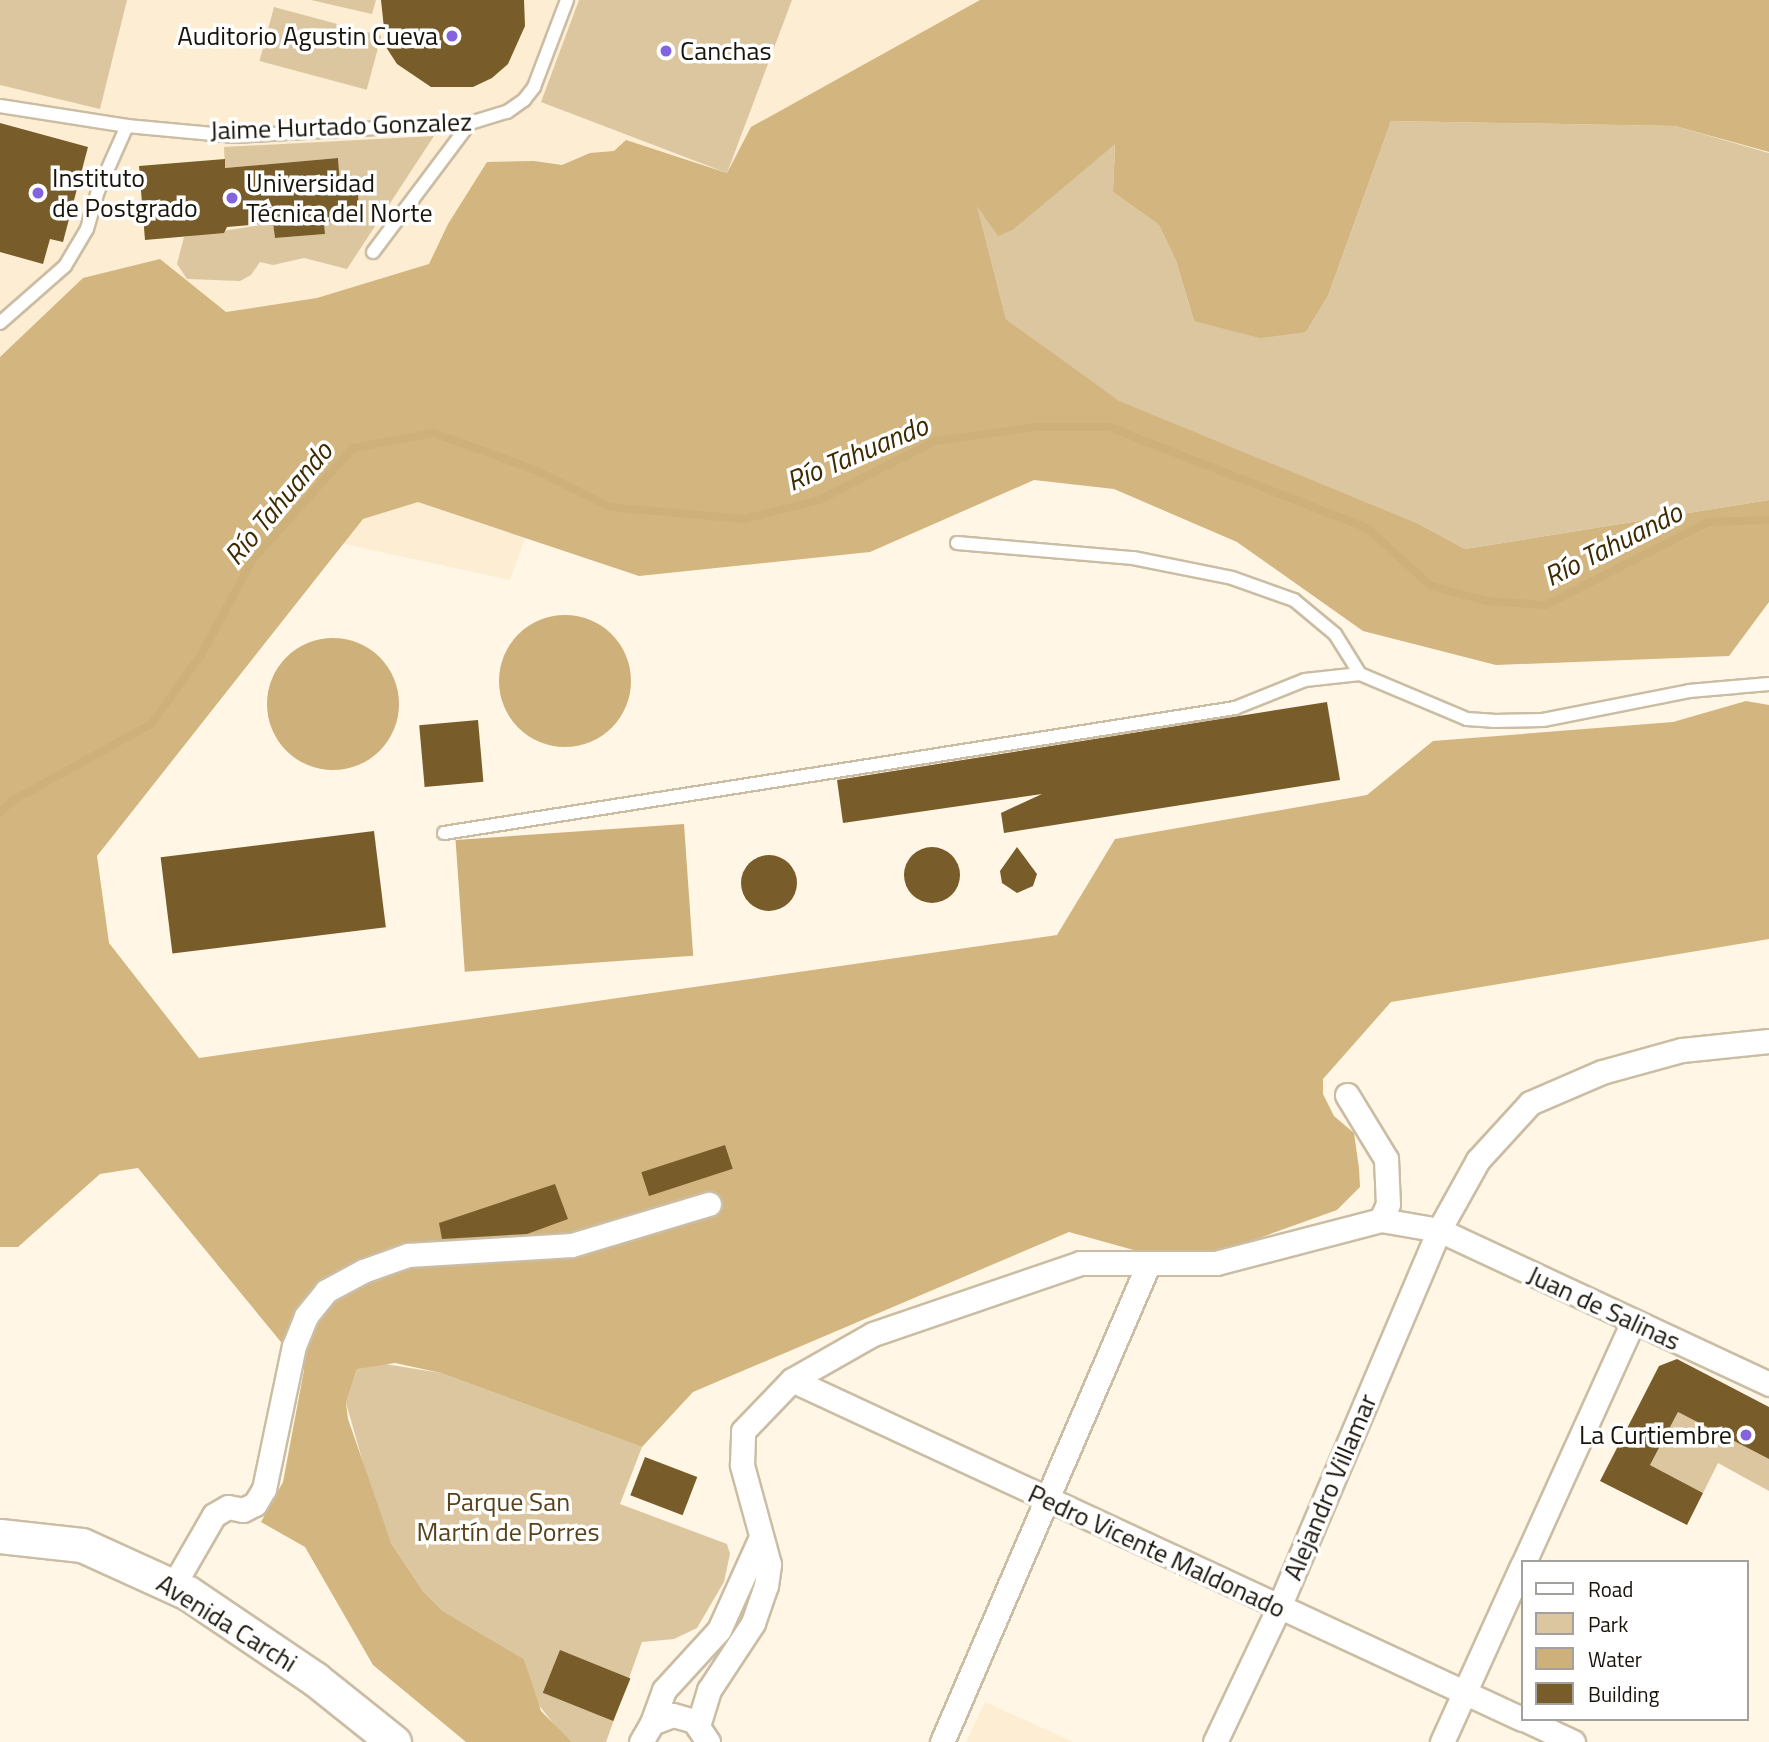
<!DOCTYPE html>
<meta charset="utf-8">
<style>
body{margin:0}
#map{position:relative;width:1769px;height:1742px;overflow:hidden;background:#fff6e6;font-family:"Titillium Web",sans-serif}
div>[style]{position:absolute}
.built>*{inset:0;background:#fcedd3}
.green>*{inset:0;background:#dcc69f;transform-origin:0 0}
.forest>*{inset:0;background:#d2b57f}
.water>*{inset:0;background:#ceb07b;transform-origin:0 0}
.round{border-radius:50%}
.stream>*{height:8px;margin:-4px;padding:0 4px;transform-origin:4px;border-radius:4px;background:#ceb07b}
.building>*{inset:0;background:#785d2a;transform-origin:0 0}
.roads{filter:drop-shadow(2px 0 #cbbda4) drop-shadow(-2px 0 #cbbda4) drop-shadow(0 2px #cbbda4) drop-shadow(0 -2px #cbbda4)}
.lane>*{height:12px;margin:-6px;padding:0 6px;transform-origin:6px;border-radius:6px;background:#fff}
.street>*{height:23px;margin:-11.5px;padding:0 11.5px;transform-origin:11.5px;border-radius:11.5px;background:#fff}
.secondary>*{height:33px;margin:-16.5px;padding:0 16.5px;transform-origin:16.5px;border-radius:16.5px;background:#fff}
.dots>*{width:19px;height:19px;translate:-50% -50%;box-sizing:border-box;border:4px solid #fff;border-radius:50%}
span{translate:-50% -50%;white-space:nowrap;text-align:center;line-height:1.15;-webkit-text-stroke:7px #fff;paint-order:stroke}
.poi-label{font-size:26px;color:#19140a}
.right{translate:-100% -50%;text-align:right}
.left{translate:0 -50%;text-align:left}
.street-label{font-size:26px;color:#19140a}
.park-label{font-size:26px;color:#574219}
.water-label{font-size:28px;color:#3e2a00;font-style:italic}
.legend{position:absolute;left:1521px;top:1560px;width:228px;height:161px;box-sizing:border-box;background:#fff;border:2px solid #a3a19d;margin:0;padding:9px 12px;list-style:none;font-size:21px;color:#19140a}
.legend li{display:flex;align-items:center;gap:14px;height:35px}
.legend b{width:35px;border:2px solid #a3a19d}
</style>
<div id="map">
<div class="built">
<div style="clip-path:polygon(0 0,980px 0,752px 127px,727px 173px,665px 152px,510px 580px,0 469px)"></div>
<div style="clip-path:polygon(985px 1702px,1073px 1742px,966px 1742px)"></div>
</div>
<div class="green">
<div style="clip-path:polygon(0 0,127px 0,100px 109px,0 85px)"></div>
<div style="clip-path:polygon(311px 0,376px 0,372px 14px)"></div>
<div style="clip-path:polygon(579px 0,792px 0,727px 173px,541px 102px)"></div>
<div style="left:274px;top:7px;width:111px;height:56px;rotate:15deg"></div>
<div style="clip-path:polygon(1391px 121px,1675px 126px,1769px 153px,1769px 500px,1465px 549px,1417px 523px,1119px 402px,1006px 319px,976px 203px,998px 235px,1013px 230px,1115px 143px,1113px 192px,1159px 225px,1176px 261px,1194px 321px,1306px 332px,1328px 296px)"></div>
<div style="clip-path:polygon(434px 136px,347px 269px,304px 258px,273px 265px,260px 262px,251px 275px,240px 281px,187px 279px,177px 264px,184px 237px,273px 223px,275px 238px,325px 234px,324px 222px,360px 218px,357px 183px,340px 184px,338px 158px,225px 168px,224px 147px)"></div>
<div style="clip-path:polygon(379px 1363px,441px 1373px,642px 1447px,620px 1504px,727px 1544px,730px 1554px,724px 1582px,697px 1628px,674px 1639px,642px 1642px,606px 1742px,572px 1742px,557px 1728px,537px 1703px,524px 1659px,443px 1611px,423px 1591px,391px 1543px,379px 1519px,346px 1403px,357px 1369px)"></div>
<div style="clip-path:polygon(1678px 1412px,1769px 1459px,1769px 1491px,1718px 1463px,1703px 1493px,1650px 1465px)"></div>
</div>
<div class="forest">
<div style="clip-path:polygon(980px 0,1769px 0,1769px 152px,1675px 126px,1391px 121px,1328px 296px,1306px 332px,1260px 338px,1194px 321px,1176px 261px,1159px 225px,1113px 192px,1115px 144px,1013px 230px,998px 236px,977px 206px,1006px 319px,1119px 401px,1417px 523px,1465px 549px,1769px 500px,1769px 602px,1729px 656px,1496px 665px,1363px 631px,1237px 542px,1114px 489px,1034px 480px,870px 552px,639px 576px,418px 502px,363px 519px,97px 856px,109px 943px,199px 1058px,1057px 935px,1115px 839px,1367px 795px,1433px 741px,1673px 722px,1746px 701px,1769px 705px,1769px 939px,1391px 1002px,1323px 1079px,1323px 1094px,1334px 1116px,1354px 1133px,1359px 1168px,1360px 1187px,1337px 1210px,1212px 1255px,1148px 1254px,1069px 1232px,693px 1392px,642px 1447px,441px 1373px,395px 1363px,357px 1369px,346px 1403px,348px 1419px,391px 1543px,423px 1591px,443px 1611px,524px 1659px,541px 1711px,572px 1742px,466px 1742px,373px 1665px,305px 1547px,261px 1522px,283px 1482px,304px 1370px,138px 1168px,100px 1174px,18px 1247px,0 1247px,0 357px,83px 278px,160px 259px,226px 312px,317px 298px,429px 264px,448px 224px,487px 162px,534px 161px,562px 165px,590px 153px,614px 151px,626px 140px,727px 173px,751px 127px)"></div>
</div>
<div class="water">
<div class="round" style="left:499px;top:615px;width:132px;height:132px"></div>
<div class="round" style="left:267px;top:638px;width:132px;height:132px"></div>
<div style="left:684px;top:824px;width:132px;height:229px;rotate:86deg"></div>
</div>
<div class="stream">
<div style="left:0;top:813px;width:17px;rotate:-45deg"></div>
<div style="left:12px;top:801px;width:159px;rotate:-29deg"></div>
<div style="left:151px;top:724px;width:85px;rotate:-54.1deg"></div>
<div style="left:201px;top:655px;width:109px;rotate:-61.6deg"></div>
<div style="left:253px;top:559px;width:149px;rotate:-48deg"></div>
<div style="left:353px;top:448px;width:82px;rotate:-10.5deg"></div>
<div style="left:434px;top:433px;width:105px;rotate:20deg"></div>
<div style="left:533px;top:469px;width:86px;rotate:26.3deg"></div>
<div style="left:610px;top:507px;width:135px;rotate:5.1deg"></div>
<div style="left:744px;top:519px;width:77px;rotate:-14.2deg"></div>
<div style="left:819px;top:500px;width:131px;rotate:-26.8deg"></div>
<div style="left:936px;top:441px;width:101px;rotate:-8deg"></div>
<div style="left:1036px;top:427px;width:73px"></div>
<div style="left:1109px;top:427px;width:277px;rotate:21.4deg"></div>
<div style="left:1367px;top:528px;width:86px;rotate:42.2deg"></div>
<div style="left:1431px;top:586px;width:58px;rotate:15deg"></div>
<div style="left:1487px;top:601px;width:59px;rotate:3.9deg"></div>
<div style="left:1546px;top:605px;width:182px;rotate:-27.1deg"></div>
<div style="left:1708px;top:522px;width:61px;rotate:-1.9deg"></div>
</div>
<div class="building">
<div style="clip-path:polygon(381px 0,524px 0,525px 26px,508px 64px,492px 78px,473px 87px,431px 87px,397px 64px,386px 47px)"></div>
<div style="clip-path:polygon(0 123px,88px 147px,63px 242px,50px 239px,43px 264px,0 252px)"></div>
<div style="clip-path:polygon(338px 158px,340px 184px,357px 183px,360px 219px,324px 222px,325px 234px,275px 238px,273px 223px,227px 227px,224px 233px,145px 240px,139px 166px,225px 159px,225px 168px)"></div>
<div style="clip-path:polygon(1327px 702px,1340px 780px,1004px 833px,1001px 813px,1042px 794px,843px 823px,837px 780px)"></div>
<div style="left:478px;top:720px;width:62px;height:59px;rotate:85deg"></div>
<div style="left:374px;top:831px;width:97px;height:215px;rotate:83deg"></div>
<div class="round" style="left:904px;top:847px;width:56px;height:56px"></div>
<div style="clip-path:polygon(1017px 847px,1037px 874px,1033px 886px,1017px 893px,1002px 883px,1000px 871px)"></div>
<div class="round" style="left:741px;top:855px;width:56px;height:56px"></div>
<div style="left:725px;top:1145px;width:25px;height:88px;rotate:72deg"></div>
<div style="clip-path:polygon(555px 1184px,568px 1219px,527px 1234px,442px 1239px,439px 1223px)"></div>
<div style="clip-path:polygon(1677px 1359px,1769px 1407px,1769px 1459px,1678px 1412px,1650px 1465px,1703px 1493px,1687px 1525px,1600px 1481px,1659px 1366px)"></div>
<div style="left:645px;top:1457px;width:56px;height:41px;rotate:21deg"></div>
<div style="left:560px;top:1650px;width:76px;height:46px;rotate:22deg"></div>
</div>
<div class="roads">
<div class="lane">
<div style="left:0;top:106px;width:129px;rotate:8.9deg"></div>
<div style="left:127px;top:126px;width:108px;rotate:5.3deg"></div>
<div style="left:235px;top:136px;width:235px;rotate:-3.2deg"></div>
<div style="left:470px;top:123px;width:39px;rotate:-17deg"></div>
<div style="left:507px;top:112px;width:21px;rotate:-35deg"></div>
<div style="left:524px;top:100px;width:16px;rotate:-52deg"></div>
<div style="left:534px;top:87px;width:93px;rotate:-69.2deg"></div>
<div style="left:373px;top:252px;width:161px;rotate:-53.1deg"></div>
<div style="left:0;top:323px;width:86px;rotate:-41.2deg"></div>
<div style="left:65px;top:266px;width:43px;rotate:-59.3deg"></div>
<div style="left:87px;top:229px;width:40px;rotate:-74deg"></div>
<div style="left:98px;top:191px;width:71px;rotate:-66deg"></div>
<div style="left:957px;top:543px;width:177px;rotate:4.9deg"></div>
<div style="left:1133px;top:558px;width:101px;rotate:11.4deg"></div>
<div style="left:1232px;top:578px;width:66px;rotate:19.5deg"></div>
<div style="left:1294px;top:600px;width:53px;rotate:39.7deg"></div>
<div style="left:1335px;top:634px;width:47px;rotate:58deg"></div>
<div style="left:444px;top:833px;width:801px;rotate:-8.98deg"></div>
<div style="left:1235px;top:708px;width:75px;rotate:-21.8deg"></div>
<div style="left:1305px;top:680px;width:55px;rotate:-6.2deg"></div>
<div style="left:1360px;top:674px;width:116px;rotate:22.8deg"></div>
<div style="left:1467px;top:719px;width:26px;rotate:4deg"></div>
<div style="left:1493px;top:721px;width:50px;rotate:-1.1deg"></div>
<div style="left:1543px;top:720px;width:149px;rotate:-11.2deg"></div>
<div style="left:1689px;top:691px;width:80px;rotate:-5deg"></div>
</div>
<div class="street">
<div style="left:1347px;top:1095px;width:75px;rotate:58.6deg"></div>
<div style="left:1386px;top:1159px;width:45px;rotate:87.5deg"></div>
<div style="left:1388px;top:1204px;width:17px;rotate:114deg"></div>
<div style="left:792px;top:1380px;width:805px;rotate:24.91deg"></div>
<div style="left:1524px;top:1562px;width:264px;rotate:-65.6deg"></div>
<div style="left:173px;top:1586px;width:82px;rotate:-60deg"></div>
<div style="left:214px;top:1515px;width:16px;rotate:-30deg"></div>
<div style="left:228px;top:1507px;width:15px;rotate:11deg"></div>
<div style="left:243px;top:1510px;width:13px;rotate:-27deg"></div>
<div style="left:255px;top:1504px;width:17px;rotate:-59deg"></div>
<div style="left:264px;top:1489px;width:146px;rotate:-78.2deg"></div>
<div style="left:294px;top:1346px;width:32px;rotate:-68deg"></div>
<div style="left:306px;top:1316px;width:32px;rotate:-51deg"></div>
<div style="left:326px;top:1291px;width:42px;rotate:-28.4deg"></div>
<div style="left:363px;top:1271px;width:48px;rotate:-19.6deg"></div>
<div style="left:408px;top:1255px;width:164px;rotate:-3.5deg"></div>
<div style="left:572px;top:1245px;width:143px;rotate:-16.7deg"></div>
<div style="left:1524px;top:1719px;width:54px;rotate:25.1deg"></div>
<div style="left:652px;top:1723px;width:35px;rotate:-70deg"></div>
<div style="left:664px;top:1690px;width:81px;rotate:-47.5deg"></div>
<div style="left:719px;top:1630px;width:100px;rotate:-65.7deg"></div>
<div style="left:698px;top:1726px;width:38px;rotate:-73deg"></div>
<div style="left:709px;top:1690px;width:80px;rotate:-56.7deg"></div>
<div style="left:753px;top:1623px;width:39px;rotate:-71deg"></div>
<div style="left:766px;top:1586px;width:22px;rotate:-82deg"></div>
<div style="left:769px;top:1564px;width:103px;rotate:-105.3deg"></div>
<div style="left:742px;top:1465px;width:34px;rotate:-88deg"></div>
<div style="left:743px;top:1431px;width:71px;rotate:-46.1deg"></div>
<div style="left:792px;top:1380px;width:93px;rotate:-29.6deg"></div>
<div style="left:873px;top:1334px;width:219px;rotate:-18.9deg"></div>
<div style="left:1080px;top:1263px;width:136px"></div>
<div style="left:1216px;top:1263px;width:171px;rotate:-14.6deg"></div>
<div style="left:1381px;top:1220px;width:59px;rotate:9.8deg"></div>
<div style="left:1439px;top:1230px;width:364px;rotate:25deg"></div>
<div style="left:641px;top:1742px;width:22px;rotate:-60deg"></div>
<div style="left:652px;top:1723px;width:22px;rotate:-21deg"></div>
<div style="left:673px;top:1715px;width:22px;rotate:16deg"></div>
<div style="left:694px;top:1721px;width:25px;rotate:56deg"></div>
<div style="left:942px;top:1742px;width:520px;rotate:-66.64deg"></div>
<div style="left:1215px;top:1742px;width:149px;rotate:-64.6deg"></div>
<div style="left:1279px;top:1607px;width:410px;rotate:-67deg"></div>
<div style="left:1439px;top:1230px;width:80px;rotate:-60.9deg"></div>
<div style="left:1478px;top:1160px;width:77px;rotate:-47.6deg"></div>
<div style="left:1530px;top:1103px;width:78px;rotate:-23.3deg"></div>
<div style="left:1602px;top:1072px;width:83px;rotate:-15.4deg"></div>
<div style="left:1682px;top:1050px;width:87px;rotate:-5.9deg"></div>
<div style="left:1442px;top:1742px;width:193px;rotate:-65.6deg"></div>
</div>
<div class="secondary">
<div style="left:0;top:1536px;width:82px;rotate:6.3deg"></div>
<div style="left:82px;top:1545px;width:116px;rotate:24.4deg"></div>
<div style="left:188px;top:1593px;width:153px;rotate:34.1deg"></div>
<div style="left:315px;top:1679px;width:101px;rotate:38.6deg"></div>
</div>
</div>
<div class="dots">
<div style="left:452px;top:36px;background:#8363df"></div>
<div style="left:666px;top:51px;background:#8363df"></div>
<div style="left:38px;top:193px;background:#8363df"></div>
<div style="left:232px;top:198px;background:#8363df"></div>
<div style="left:1746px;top:1435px;background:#8363df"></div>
</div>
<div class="poi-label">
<span class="right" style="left:438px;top:36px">Auditorio Agustin Cueva</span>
<span class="left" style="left:680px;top:51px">Canchas</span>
<span class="left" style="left:52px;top:193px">Instituto<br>de Postgrado</span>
<span class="left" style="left:246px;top:198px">Universidad<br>Técnica del Norte</span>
<span class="right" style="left:1732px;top:1435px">La Curtiembre</span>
</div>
<div class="street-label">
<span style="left:341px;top:126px;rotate:-2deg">Jaime Hurtado Gonzalez</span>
<span style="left:1604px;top:1308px;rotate:25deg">Juan de Salinas</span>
<span style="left:1330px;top:1487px;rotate:-67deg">Alejandro Villamar</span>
<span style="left:1157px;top:1551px;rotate:25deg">Pedro Vicente Maldonado</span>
<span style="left:227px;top:1623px;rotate:32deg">Avenida Carchi</span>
</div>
<div class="park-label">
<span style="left:508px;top:1517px">Parque San<br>Martín de Porres</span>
</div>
<div class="water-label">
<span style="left:857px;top:453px;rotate:-23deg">Río Tahuando</span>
<span style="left:278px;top:503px;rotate:-50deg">Río Tahuando</span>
<span style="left:1613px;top:544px;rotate:-27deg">Río Tahuando</span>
</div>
<ul class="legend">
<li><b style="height:9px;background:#fff"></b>Road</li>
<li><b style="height:19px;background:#dcc69f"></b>Park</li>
<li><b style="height:19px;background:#ceb07b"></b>Water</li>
<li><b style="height:19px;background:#785d2a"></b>Building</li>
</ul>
</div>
